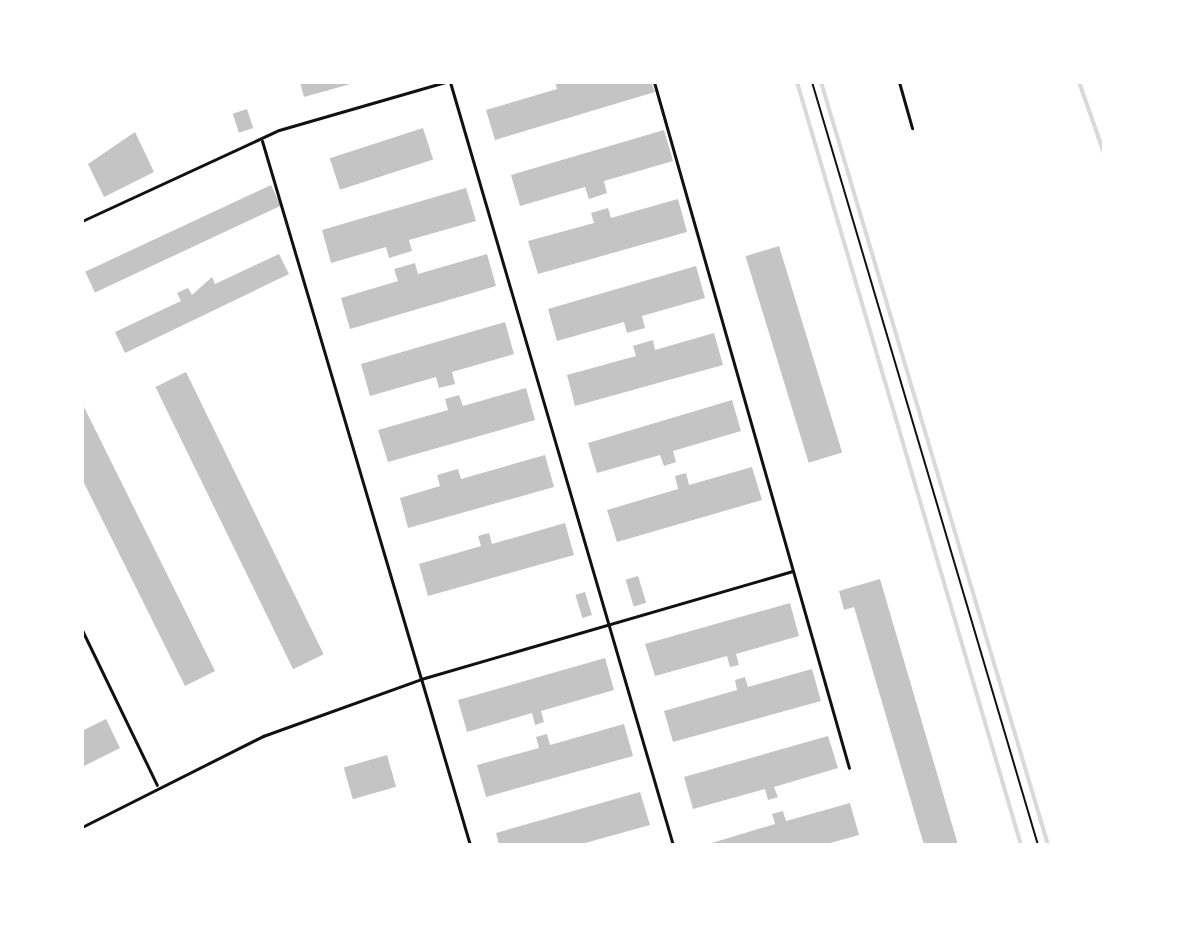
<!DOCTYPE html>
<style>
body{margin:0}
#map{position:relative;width:1186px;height:927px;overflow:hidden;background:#fff;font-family:"Noto Sans",sans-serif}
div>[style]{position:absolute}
.stream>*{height:4px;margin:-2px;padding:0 2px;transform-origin:2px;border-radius:2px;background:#d9d9d9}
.building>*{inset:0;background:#c4c4c4;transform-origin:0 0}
.path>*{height:2px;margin:-1px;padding:0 1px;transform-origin:1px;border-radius:1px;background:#111}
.service>*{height:3px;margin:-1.5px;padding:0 1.5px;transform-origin:1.5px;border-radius:1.5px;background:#111}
span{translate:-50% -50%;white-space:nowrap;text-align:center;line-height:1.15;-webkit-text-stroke:6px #fff;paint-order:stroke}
.frame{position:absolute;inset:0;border:84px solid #fff;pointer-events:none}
</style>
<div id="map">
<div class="stream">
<div style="left:797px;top:82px;width:795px;rotate:73.64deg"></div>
<div style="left:821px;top:82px;width:796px;rotate:73.43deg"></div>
<div style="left:1079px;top:82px;width:75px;rotate:70.6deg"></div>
</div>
<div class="building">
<div style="clip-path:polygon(300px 82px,354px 82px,354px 83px,304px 97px)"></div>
<div style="clip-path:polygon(555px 82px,651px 82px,655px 92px,495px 140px,486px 110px,557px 89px)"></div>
<div style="left:247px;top:109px;width:20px;height:15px;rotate:72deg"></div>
<div style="left:423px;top:128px;width:33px;height:98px;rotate:72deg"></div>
<div style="clip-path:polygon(664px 130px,673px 161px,604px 181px,607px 193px,589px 199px,585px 187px,520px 206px,511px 175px)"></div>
<div style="clip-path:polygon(135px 132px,154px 172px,104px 197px,88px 164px)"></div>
<div style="left:271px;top:185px;width:23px;height:205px;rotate:65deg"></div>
<div style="clip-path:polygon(466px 188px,476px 221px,409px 240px,412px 251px,389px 258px,386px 247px,331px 263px,322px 230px)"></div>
<div style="clip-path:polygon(678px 199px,687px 232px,538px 274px,528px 241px,594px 223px,591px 213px,608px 208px,611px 218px)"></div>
<div style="left:779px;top:246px;width:216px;height:35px;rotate:73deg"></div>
<div style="clip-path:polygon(279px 254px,289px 274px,125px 353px,115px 332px,181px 301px,177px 293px,188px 288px,192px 295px,212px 277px,215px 284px)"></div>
<div style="clip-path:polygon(487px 254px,496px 286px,350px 329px,341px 298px,398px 281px,394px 269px,415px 263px,418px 274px)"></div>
<div style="clip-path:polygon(696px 266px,705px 298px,642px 316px,645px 328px,627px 333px,624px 322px,557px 341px,548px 309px)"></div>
<div style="clip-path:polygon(505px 322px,514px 354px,452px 372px,455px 384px,439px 388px,436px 377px,370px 396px,361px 364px)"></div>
<div style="clip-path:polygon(714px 333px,723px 365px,575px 406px,567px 375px,636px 356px,633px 346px,653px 340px,655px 350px)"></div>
<div style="left:186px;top:372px;width:314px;height:34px;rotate:64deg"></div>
<div style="clip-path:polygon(526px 388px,535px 420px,388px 462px,378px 430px,448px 410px,445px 399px,459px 395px,463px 406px)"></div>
<div style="clip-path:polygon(732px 400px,741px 431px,673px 451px,676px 462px,664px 466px,660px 455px,597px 473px,588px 443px)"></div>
<div style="clip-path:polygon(82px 403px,215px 671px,185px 686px,82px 479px)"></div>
<div style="clip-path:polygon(545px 455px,554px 487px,408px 528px,400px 498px,440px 486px,437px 475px,458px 469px,461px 479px)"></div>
<div style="clip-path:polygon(752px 467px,762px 500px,617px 542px,607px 510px,678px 489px,675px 476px,686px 473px,689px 485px)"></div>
<div style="clip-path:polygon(565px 523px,574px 555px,428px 596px,419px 564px,481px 546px,478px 536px,489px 533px,492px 544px)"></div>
<div style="left:638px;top:576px;width:28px;height:13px;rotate:73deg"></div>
<div style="clip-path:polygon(880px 579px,958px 845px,924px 845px,854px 607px,844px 610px,839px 591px)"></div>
<div style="left:585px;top:592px;width:24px;height:10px;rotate:73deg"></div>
<div style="clip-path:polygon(790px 603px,799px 636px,736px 654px,739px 665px,730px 667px,727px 656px,655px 676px,645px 644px)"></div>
<div style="clip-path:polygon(605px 658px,614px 690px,541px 711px,544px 722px,535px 725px,532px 713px,467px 732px,458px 700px)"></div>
<div style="clip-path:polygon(812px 669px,821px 701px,673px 742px,664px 711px,737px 690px,735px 680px,745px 677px,748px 687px)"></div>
<div style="clip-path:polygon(106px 719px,120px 748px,82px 767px,82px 731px)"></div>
<div style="clip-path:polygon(624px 724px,633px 756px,486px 797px,477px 765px,539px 748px,536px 737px,547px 734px,550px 745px)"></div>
<div style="clip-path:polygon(828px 736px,838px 768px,774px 787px,778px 797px,768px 800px,765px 789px,693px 809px,684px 777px)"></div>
<div style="left:387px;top:755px;width:33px;height:45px;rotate:74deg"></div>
<div style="clip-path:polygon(640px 792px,650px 825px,578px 845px,499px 845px,496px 833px)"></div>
<div style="clip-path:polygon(850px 803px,859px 835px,823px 845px,705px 845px,775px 824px,772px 814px,783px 811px,786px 821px)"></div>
</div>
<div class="path">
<div style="left:812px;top:82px;width:796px;rotate:73.5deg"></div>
</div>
<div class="service">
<div style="left:450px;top:82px;width:795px;rotate:73.71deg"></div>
<div style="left:654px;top:82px;width:713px;rotate:74.13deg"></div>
<div style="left:899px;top:82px;width:48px;rotate:74.2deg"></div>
<div style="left:82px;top:221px;width:217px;rotate:-24.8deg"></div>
<div style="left:279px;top:130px;width:173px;rotate:-16.1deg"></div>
<div style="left:82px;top:630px;width:172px;rotate:64.2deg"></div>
<div style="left:82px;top:827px;width:203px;rotate:-26.7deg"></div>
<div style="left:263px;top:736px;width:168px;rotate:-19.8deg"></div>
<div style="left:421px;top:679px;width:561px;rotate:-106.46deg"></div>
<div style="left:470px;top:845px;width:173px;rotate:-106.4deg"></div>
<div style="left:421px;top:679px;width:386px;rotate:-16.2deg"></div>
</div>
<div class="frame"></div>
</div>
